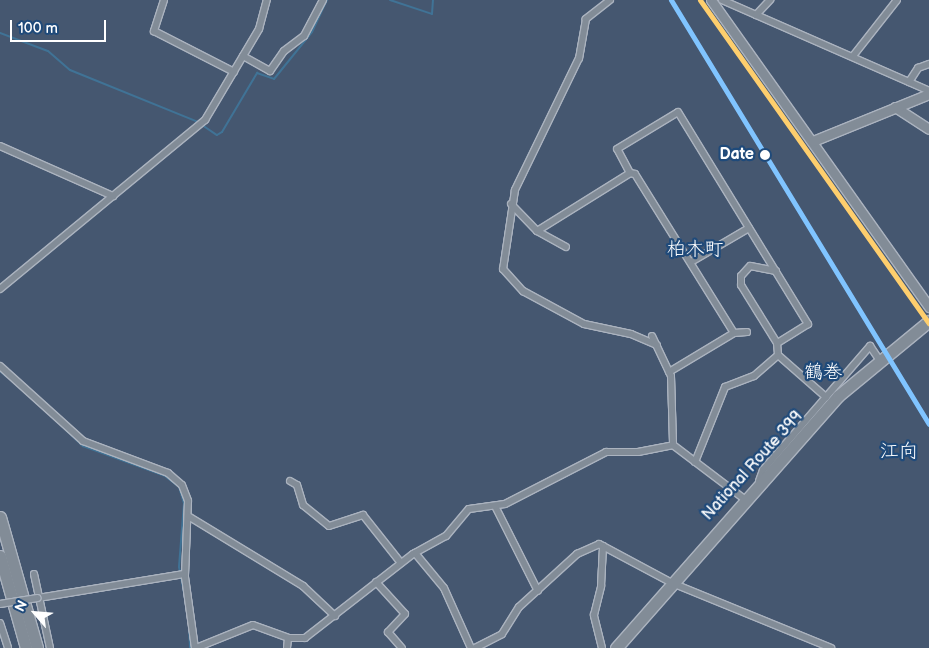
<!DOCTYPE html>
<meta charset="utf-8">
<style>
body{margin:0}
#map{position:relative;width:929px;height:648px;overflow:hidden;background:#455770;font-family:"Balsamiq Sans","Klee One",sans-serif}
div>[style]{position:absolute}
.stream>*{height:2px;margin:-1px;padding:0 1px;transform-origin:1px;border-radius:1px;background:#407396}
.roads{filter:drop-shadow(1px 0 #abb3bf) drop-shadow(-1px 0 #abb3bf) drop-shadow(0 1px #abb3bf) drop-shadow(0 -1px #abb3bf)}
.street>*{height:6px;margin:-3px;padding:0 3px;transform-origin:3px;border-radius:3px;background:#828c97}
.secondary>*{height:9px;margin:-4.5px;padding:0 4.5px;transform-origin:4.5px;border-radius:4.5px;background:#828c97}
.highway>*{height:11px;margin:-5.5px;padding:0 5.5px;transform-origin:5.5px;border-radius:5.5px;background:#828c97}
.bridges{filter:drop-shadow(1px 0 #abb3bf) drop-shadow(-1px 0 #abb3bf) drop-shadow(0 1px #abb3bf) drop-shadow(0 -1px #abb3bf)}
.street-bridge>*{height:6px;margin:-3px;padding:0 3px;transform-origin:3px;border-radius:3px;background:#828c97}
.rail-1>*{height:5px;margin:-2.5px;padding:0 2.5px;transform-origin:2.5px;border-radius:2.5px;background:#80c4ff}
.rail-2>*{height:5px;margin:-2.5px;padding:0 2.5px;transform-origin:2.5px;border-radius:2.5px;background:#fece6d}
.dots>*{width:14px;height:14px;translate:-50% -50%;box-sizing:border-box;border:2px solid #1f4a7a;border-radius:50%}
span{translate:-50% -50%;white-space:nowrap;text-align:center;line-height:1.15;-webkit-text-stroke:4.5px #1f4a7a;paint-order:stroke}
.stop-label{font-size:16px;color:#fff;font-weight:700}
.right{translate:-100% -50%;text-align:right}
.street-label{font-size:16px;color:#fff}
.quarter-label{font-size:19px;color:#fff}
.north{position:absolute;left:10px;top:588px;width:50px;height:50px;-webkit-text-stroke:4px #1f4a7a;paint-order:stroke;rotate:297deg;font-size:14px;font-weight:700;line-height:20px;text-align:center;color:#fff}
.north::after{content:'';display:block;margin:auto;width:18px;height:22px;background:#fff;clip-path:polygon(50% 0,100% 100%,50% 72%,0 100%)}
.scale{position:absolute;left:10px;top:20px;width:96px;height:22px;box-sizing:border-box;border:2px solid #fff;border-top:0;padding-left:6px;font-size:15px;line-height:18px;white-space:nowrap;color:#fff;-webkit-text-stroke:4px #1f4a7a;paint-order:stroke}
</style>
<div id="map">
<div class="stream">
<div style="left:390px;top:0;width:44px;rotate:18.4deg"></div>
<div style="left:432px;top:14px;width:14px;rotate:-86deg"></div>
<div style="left:0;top:33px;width:51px;rotate:20.6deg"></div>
<div style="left:48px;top:51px;width:29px;rotate:41deg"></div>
<div style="left:70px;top:70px;width:138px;rotate:22.1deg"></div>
<div style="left:202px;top:125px;width:18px;rotate:34deg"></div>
<div style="left:217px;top:135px;width:6px;rotate:-31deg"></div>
<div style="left:222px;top:132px;width:69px;rotate:-59.3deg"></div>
<div style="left:257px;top:73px;width:18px;rotate:19deg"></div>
<div style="left:274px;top:79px;width:60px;rotate:-51deg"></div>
<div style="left:312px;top:32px;width:35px;rotate:-65deg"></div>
<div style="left:0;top:371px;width:8px;rotate:40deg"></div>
<div style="left:60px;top:424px;width:32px;rotate:44deg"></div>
<div style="left:83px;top:446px;width:87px;rotate:20.1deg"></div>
<div style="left:165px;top:476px;width:18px;rotate:38deg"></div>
<div style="left:179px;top:487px;width:17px;rotate:73deg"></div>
<div style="left:184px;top:503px;width:64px;rotate:94.5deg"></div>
<div style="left:179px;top:567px;width:32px;rotate:79deg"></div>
<div style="left:189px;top:628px;width:20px;rotate:87deg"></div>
</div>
<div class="roads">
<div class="street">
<div style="left:164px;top:0;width:33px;rotate:108deg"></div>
<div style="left:154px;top:31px;width:90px;rotate:27.1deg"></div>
<div style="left:610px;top:0;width:31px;rotate:142deg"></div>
<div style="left:586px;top:19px;width:40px;rotate:100deg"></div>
<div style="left:579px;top:58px;width:147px;rotate:115.9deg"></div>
<div style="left:515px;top:190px;width:80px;rotate:98.6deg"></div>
<div style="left:503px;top:269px;width:30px;rotate:48deg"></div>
<div style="left:523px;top:291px;width:69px;rotate:28.4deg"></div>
<div style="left:584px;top:324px;width:48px;rotate:12deg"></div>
<div style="left:631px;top:334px;width:28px;rotate:23deg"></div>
<div style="left:722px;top:0;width:226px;rotate:23.7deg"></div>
<div style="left:756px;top:15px;width:21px;rotate:-47deg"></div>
<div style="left:243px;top:56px;width:31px;rotate:29deg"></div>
<div style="left:270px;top:71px;width:24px;rotate:-55deg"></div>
<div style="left:284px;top:51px;width:25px;rotate:-37deg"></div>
<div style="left:304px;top:36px;width:41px;rotate:-62.2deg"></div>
<div style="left:853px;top:56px;width:71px;rotate:-51.8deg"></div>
<div style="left:909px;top:82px;width:17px;rotate:-57deg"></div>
<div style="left:918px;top:68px;width:12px;rotate:-20deg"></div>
<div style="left:0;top:146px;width:124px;rotate:23.9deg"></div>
<div style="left:630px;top:173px;width:27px;rotate:-118deg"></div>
<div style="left:617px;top:149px;width:71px;rotate:-31.2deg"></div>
<div style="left:678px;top:112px;width:249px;rotate:58.5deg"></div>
<div style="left:808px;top:324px;width:36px;rotate:148deg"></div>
<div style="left:511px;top:204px;width:37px;rotate:46deg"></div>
<div style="left:537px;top:231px;width:33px;rotate:29deg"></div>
<div style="left:537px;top:231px;width:110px;rotate:-31.9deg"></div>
<div style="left:630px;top:173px;width:5px;rotate:11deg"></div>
<div style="left:635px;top:174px;width:187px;rotate:58.1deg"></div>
<div style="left:691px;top:262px;width:67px;rotate:-30.4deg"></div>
<div style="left:776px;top:271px;width:26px;rotate:-169deg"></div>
<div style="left:750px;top:266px;width:13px;rotate:132deg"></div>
<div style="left:741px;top:276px;width:9px;rotate:90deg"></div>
<div style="left:741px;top:285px;width:68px;rotate:58.2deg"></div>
<div style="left:777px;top:343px;width:12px;rotate:85deg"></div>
<div style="left:778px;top:355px;width:64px;rotate:41.2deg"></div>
<div style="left:0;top:289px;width:266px;rotate:-39.5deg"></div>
<div style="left:205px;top:120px;width:106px;rotate:-59.3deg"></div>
<div style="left:259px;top:29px;width:30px;rotate:-75deg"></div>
<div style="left:652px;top:336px;width:44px;rotate:64.6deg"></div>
<div style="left:671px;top:376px;width:69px;rotate:88.3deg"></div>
<div style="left:673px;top:445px;width:88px;rotate:37.1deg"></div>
<div style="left:0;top:366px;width:112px;rotate:42.1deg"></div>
<div style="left:83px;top:441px;width:91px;rotate:20.6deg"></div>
<div style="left:168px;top:473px;width:18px;rotate:41deg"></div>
<div style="left:182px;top:485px;width:17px;rotate:69deg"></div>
<div style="left:188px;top:501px;width:76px;rotate:92.3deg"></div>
<div style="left:185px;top:577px;width:72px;rotate:82deg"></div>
<div style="left:669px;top:372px;width:76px;rotate:-31deg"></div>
<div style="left:734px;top:333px;width:13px;rotate:-4deg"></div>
<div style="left:695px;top:462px;width:81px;rotate:-68.2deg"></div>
<div style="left:725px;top:387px;width:31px;rotate:-21deg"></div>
<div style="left:754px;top:376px;width:32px;rotate:-41deg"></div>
<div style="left:290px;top:481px;width:8px;rotate:30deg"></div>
<div style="left:297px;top:485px;width:21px;rotate:73deg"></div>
<div style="left:303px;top:505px;width:33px;rotate:39deg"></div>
<div style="left:329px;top:526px;width:36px;rotate:-18deg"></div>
<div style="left:363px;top:515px;width:61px;rotate:51.6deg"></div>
<div style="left:759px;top:481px;width:12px;rotate:-70deg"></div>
<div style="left:763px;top:470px;width:164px;rotate:-49.2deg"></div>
<div style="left:870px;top:346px;width:18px;rotate:56deg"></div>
<div style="left:495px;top:506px;width:95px;rotate:63.2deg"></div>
<div style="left:188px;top:516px;width:135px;rotate:31.3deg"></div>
<div style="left:303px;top:586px;width:44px;rotate:43.2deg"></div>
<div style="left:415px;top:553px;width:45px;rotate:50.4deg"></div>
<div style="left:444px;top:588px;width:66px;rotate:65.8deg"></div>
<div style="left:34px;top:574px;width:76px;rotate:77.8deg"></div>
<div style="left:376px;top:582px;width:43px;rotate:47.8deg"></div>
<div style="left:405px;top:614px;width:25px;rotate:133deg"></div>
<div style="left:388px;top:632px;width:21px;rotate:49deg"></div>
<div style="left:38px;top:598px;width:148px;rotate:-9.3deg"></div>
<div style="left:0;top:623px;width:26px;rotate:72deg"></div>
<div style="left:196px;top:648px;width:61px;rotate:-22deg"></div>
<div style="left:253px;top:625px;width:37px;rotate:20deg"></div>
<div style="left:288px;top:638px;width:17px"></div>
<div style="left:305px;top:638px;width:137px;rotate:-37.9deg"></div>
<div style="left:413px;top:554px;width:38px;rotate:-29deg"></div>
<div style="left:446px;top:536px;width:35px;rotate:-50deg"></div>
<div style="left:469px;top:509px;width:36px;rotate:-8deg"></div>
<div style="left:505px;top:504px;width:114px;rotate:-27.2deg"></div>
<div style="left:606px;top:452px;width:32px"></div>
<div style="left:638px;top:452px;width:36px;rotate:-11deg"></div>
<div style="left:287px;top:648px;width:10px;rotate:-84deg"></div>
<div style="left:475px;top:648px;width:30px;rotate:-27deg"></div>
<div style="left:502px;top:634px;width:32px;rotate:-58deg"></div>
<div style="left:519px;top:607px;width:79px;rotate:-42.4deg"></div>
<div style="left:577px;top:554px;width:24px;rotate:-24deg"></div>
<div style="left:599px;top:544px;width:83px;rotate:28.1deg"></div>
<div style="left:672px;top:583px;width:172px;rotate:22.2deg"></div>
<div style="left:602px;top:648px;width:34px;rotate:-104deg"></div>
<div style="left:594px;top:615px;width:30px;rotate:-76deg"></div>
<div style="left:601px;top:586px;width:40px;rotate:-87.1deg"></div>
</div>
<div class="secondary">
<div style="left:711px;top:0;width:377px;rotate:54.6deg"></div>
<div style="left:895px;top:107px;width:40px;rotate:32.9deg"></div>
<div style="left:813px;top:141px;width:125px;rotate:-22.1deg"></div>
</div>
<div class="highway">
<div style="left:0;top:517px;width:136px;rotate:74.2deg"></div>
<div style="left:0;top:556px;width:96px;rotate:74.2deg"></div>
<div style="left:616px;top:648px;width:336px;rotate:-48.6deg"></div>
<div style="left:838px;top:396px;width:118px;rotate:-39.5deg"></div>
</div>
</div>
<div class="bridges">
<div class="street-bridge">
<div style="left:0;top:604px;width:38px;rotate:-9deg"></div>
</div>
</div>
<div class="rail-1">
<div style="left:671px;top:0;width:496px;rotate:58.7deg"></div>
</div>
<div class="rail-2">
<div style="left:700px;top:0;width:396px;rotate:54.7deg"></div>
</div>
<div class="dots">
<div style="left:765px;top:155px;background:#fff"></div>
</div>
<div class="stop-label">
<span class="right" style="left:754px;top:155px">Date</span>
</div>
<div class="street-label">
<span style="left:753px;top:466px;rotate:-48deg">National Route 399</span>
</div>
<div class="quarter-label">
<span style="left:695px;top:250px">柏木町</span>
<span style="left:823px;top:373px">鶴巻</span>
<span style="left:899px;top:452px">江向</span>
</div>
<div class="north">N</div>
<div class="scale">100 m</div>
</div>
